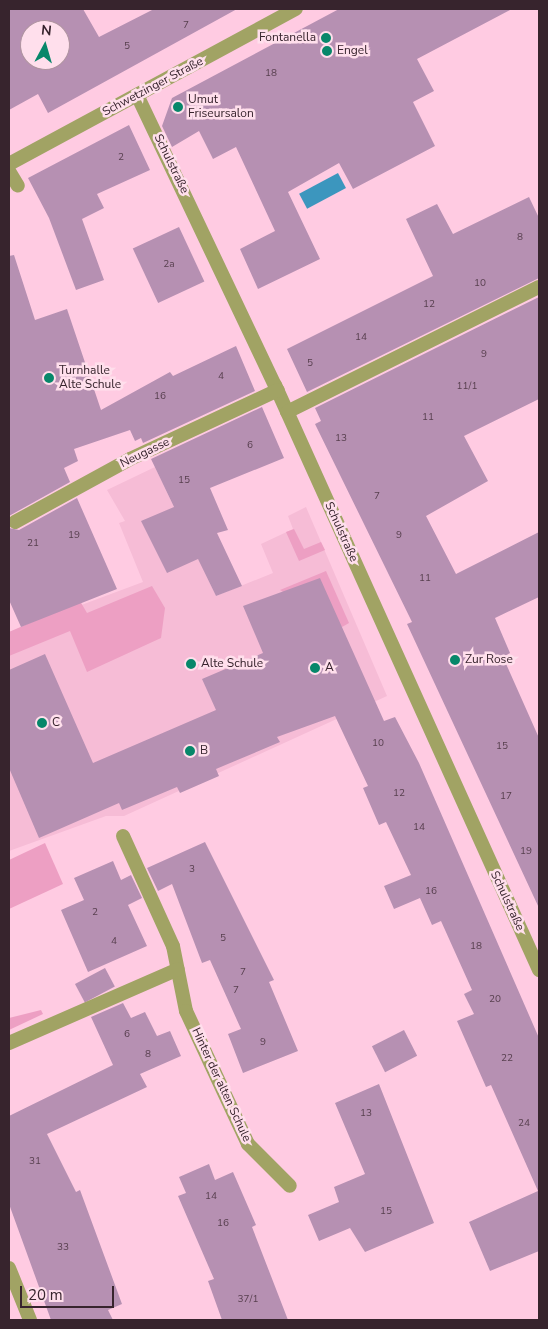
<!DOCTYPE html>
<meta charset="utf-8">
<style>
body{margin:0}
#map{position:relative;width:548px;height:1329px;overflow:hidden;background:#ffcbe2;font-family:"Nunito Sans",sans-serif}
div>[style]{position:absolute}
.built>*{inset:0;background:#f6bcd6}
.green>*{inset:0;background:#ed9fc3}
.water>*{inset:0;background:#3c96be;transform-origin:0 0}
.building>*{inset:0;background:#b690b2;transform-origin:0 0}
.service>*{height:14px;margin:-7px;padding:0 7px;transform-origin:7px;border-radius:7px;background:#a1a364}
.minor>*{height:14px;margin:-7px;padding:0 7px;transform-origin:7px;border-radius:7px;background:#a1a364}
.tertiary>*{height:14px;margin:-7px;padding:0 7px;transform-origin:7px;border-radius:7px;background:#a1a364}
.dots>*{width:14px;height:14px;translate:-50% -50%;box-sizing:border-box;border:2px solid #ffdfec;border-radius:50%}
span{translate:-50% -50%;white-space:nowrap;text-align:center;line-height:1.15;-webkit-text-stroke:5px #ffdfec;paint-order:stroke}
.number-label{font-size:10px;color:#573f4e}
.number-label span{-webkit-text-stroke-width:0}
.poi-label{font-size:12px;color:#37242d}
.right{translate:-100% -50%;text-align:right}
.left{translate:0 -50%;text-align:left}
.street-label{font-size:12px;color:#37242d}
.frame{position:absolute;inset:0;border:10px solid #37242d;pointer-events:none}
.north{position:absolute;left:20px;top:20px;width:50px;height:50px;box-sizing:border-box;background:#ffdfec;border:1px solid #af94a0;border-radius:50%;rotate:6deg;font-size:14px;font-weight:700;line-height:20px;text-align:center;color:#37242d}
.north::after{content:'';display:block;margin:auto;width:18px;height:22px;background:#07876a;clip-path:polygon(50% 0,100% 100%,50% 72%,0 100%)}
.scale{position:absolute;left:20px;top:1286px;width:94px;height:22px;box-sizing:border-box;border:2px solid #37242d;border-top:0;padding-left:6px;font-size:15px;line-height:18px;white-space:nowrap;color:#37242d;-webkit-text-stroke:4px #ffdfec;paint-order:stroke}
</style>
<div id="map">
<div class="built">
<div style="clip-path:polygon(155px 467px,216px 596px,273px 573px,261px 544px,293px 529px,288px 516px,306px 507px,387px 696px,124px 816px,106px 816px,9px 851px,9px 632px,143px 582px,119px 523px,125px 521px,107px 490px)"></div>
</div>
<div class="green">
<div style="clip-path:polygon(294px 529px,304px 549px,321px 542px,325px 550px,299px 561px,286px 532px)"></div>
<div style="clip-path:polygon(326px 571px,349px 623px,342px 627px,280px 590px)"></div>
<div style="clip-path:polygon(152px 586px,165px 608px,161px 638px,87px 672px,70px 631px,9px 656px,9px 632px,80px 601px,87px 613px)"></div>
<div style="clip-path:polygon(45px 843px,63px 884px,9px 909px,9px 860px)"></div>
<div style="clip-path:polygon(41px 1010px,43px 1014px,9px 1030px,9px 1018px)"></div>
</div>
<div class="water">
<div style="left:338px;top:173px;width:17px;height:44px;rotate:62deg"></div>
</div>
<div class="building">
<div style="clip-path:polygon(evenodd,9px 9px,83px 9px,99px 37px,154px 9px,237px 9px,48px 113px,38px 94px,9px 110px,9px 9px,30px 30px,60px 30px,60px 60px,30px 60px,30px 30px)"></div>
<div style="clip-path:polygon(339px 9px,512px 9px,417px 59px,434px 91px,413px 102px,435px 146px,353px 189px,339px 163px,288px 192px,320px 259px,258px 289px,240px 249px,275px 231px,236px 147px,213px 159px,199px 131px,172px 147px,162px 126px,172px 98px)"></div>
<div style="clip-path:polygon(129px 125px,150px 170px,97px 194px,104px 208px,82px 219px,104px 280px,76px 290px,49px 218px,28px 178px)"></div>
<div style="clip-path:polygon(529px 197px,539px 218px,539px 278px,307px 392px,287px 349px,433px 276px,406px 219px,437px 204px,453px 234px)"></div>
<div style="left:179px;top:227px;width:60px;height:51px;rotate:65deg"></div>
<div style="clip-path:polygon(14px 255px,35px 320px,67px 309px,101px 410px,170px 372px,173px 376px,236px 346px,255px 391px,143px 443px,141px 438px,135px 441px,130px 430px,74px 449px,78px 461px,64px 468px,70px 482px,9px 516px,9px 256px)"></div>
<div style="clip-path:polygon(539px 297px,539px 399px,464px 436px,488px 481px,426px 516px,456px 574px,539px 532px,539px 597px,495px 618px,510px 653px,503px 657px,539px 738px,539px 908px,407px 624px,412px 622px,315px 424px,321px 421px,315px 408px)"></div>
<div style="clip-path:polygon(262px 407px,284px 458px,210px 488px,228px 530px,217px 533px,242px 586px,216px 596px,198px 559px,167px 573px,141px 521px,174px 507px,151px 459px)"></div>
<div style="clip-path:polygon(77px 498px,117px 589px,21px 627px,9px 600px,9px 528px,19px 530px)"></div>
<div style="clip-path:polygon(320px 578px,384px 721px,395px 717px,419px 763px,539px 1038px,539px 1251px,490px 1271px,469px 1222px,538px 1191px,491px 1085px,486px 1087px,457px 1021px,474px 1014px,464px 994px,472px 990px,441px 921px,432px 925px,420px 898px,394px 909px,384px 886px,411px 875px,386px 822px,379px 825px,363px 788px,368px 786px,335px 716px,277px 737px,280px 742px,216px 769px,219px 776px,180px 793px,177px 787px,122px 810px,119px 803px,39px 838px,9px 768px,9px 670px,45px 654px,93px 763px,216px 710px,202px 679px,263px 653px,243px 606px)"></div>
<div style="clip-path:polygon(205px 842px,274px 980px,269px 982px,298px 1051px,243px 1073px,228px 1034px,241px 1029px,210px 960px,202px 963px,172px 884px,158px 891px,147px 868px)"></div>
<div style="clip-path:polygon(113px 861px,121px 880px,131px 875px,142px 898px,128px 905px,147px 946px,88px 972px,61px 910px,84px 900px,74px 878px)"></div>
<div style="left:105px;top:968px;width:21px;height:34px;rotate:62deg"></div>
<div style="clip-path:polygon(123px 1003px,131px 1018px,145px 1012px,157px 1036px,170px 1031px,181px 1056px,140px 1074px,147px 1087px,47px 1134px,76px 1192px,80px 1190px,122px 1304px,108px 1310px,113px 1320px,51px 1320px,9px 1204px,9px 1116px,113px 1065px,91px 1017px)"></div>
<div style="left:404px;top:1030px;width:29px;height:36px;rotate:63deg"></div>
<div style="clip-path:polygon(379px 1084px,434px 1223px,365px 1252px,350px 1228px,319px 1241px,308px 1215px,339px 1202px,334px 1187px,365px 1174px,335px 1103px)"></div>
<div style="clip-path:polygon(209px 1164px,215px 1180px,233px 1172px,256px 1225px,252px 1227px,288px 1320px,222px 1320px,208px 1281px,214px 1279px,178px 1196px,186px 1193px,179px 1177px)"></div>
</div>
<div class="service">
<div style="left:9px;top:171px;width:17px;rotate:59deg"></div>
</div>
<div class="minor">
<div style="left:138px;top:97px;width:319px;rotate:64.6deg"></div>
<div style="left:275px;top:385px;width:642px;rotate:65.71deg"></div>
<div style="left:287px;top:412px;width:281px;rotate:-26.4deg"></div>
<div style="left:15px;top:522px;width:131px;rotate:-28.7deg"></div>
<div style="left:130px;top:459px;width:163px;rotate:-25deg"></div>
<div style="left:123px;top:836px;width:121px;rotate:65.6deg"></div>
<div style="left:173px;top:946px;width:66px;rotate:78.7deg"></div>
<div style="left:186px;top:1011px;width:147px;rotate:65deg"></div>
<div style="left:248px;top:1144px;width:59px;rotate:45deg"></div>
<div style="left:9px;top:1043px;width:184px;rotate:-23.6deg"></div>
</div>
<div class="tertiary">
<div style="left:9px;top:164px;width:326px;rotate:-28.4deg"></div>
<div style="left:9px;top:1268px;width:56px;rotate:68deg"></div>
</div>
<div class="dots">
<div style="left:326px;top:38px;background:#07876a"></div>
<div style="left:327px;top:51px;background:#07876a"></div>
<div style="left:178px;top:107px;background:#07876a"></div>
<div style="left:49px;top:378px;background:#07876a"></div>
<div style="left:455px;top:660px;background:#07876a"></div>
<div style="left:191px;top:664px;background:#07876a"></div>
<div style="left:315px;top:668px;background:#07876a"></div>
<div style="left:42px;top:723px;background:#07876a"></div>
<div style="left:190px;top:751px;background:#07876a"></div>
</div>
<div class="number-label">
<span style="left:186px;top:26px">7</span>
<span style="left:127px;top:47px">5</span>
<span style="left:271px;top:74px">18</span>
<span style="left:121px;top:158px">2</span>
<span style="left:520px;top:238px">8</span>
<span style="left:169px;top:265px">2a</span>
<span style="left:480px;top:284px">10</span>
<span style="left:429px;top:305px">12</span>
<span style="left:361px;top:338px">14</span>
<span style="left:484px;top:355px">9</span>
<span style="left:310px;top:364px">5</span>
<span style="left:221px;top:377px">4</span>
<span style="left:467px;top:387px">11/1</span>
<span style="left:160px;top:397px">16</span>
<span style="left:428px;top:418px">11</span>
<span style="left:341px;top:439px">13</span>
<span style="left:250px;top:446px">6</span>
<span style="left:184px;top:481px">15</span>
<span style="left:377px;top:497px">7</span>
<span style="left:74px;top:536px">19</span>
<span style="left:399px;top:536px">9</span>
<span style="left:33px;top:544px">21</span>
<span style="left:425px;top:579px">11</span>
<span style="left:378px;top:744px">10</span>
<span style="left:502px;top:747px">15</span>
<span style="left:399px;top:794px">12</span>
<span style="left:506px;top:797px">17</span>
<span style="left:419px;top:828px">14</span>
<span style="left:526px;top:852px">19</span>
<span style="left:192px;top:870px">3</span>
<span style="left:431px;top:892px">16</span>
<span style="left:95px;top:913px">2</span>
<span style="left:223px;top:939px">5</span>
<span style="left:114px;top:942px">4</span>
<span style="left:476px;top:947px">18</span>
<span style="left:243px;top:973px">7</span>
<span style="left:236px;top:991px">7</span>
<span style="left:495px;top:1000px">20</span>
<span style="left:127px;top:1035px">6</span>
<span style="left:263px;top:1043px">9</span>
<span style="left:148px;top:1055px">8</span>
<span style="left:507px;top:1059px">22</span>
<span style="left:366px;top:1114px">13</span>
<span style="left:524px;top:1124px">24</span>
<span style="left:35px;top:1162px">31</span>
<span style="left:211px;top:1197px">14</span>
<span style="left:386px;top:1212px">15</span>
<span style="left:223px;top:1224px">16</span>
<span style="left:63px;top:1248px">33</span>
<span style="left:248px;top:1300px">37/1</span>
</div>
<div class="poi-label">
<span class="right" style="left:316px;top:38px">Fontanella</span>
<span class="left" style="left:337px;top:51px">Engel</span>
<span class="left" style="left:188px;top:107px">Umut<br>Friseursalon</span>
<span class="left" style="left:59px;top:378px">Turnhalle<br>Alte Schule</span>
<span class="left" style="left:465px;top:660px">Zur Rose</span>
<span class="left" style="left:201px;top:664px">Alte Schule</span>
<span class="left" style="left:325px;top:668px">A</span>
<span class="left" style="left:52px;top:723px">C</span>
<span class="left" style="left:200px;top:751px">B</span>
</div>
<div class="street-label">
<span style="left:153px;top:87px;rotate:-28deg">Schwetzinger Straße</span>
<span style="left:171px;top:164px;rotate:64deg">Schulstraße</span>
<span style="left:145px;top:453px;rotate:-26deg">Neugasse</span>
<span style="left:341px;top:532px;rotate:66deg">Schulstraße</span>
<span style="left:507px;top:901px;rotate:65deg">Schulstraße</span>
<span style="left:221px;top:1085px;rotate:65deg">Hinter der alten Schule</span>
</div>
<div class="frame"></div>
<div class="north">N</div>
<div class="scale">20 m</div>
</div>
